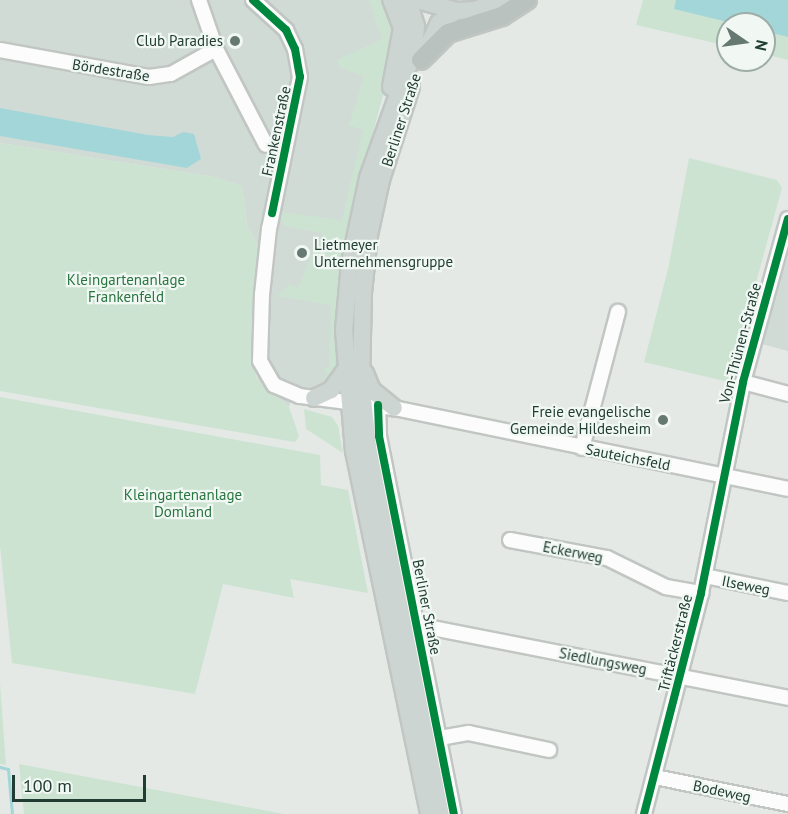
<!DOCTYPE html>
<meta charset="utf-8">
<style>
body{margin:0}
#map{position:relative;width:788px;height:814px;overflow:hidden;background:#e4e9e6;font-family:"PT Sans",sans-serif}
div>[style]{position:absolute}
.built>*{inset:0;background:#d1dbd6}
.green>*{inset:0;background:#cce3d1}
.water>*{inset:0;background:#a3d6d9}
.stream>*{height:3px;margin:-1.5px;padding:0 1.5px;transform-origin:1.5px;border-radius:1.5px;background:#a3d6d9}
.roads{filter:drop-shadow(2px 0 #c1c6c3) drop-shadow(-2px 0 #c1c6c3) drop-shadow(0 2px #c1c6c3) drop-shadow(0 -2px #c1c6c3)}
.minor>*{height:14px;margin:-7px;padding:0 7px;transform-origin:7px;border-radius:7px;background:#fbfcfb}
.major>*{height:16px;margin:-8px;padding:0 8px;transform-origin:8px;border-radius:8px;background:#cdd5d2}
.highway>*{height:18px;margin:-9px;padding:0 9px;transform-origin:9px;border-radius:9px;background:#bac2bf}
.cycleway>*{height:8px;margin:-4px;padding:0 4px;transform-origin:4px;border-radius:4px;background:#00873e}
.dots>*{width:16px;height:16px;translate:-50% -50%;box-sizing:border-box;border:3px solid #f1f8f4;border-radius:50%}
span{translate:-50% -50%;white-space:nowrap;text-align:center;line-height:1.15;-webkit-text-stroke:4.5px #f1f8f4;paint-order:stroke}
.poi-label{font-size:15px;color:#213d33}
.right{translate:-100% -50%;text-align:right}
.left{translate:0 -50%;text-align:left}
.street-label{font-size:15px;color:#213d33}
.park-label{font-size:15px;color:#297540}
.north{position:absolute;left:716px;top:12px;width:60px;height:60px;box-sizing:border-box;background:#f1f8f4;border:2px solid #9eada7;border-radius:50%;rotate:103deg;font-size:16px;font-weight:700;line-height:24px;text-align:center;color:#213d33}
.north::after{content:'';display:block;margin:auto;width:21px;height:27px;background:#657972;clip-path:polygon(50% 0,100% 100%,50% 72%,0 100%)}
.scale{position:absolute;left:12px;top:775px;width:134px;height:27px;box-sizing:border-box;border:3px solid #213d33;border-top:0;padding-left:8px;font-size:18px;line-height:21px;white-space:nowrap;color:#213d33;-webkit-text-stroke:4px #f1f8f4;paint-order:stroke}
</style>
<div id="map">
<div class="built">
<div style="clip-path:polygon(0 0,386px 0,386px 84px,359px 183px,337px 324px,339px 402px,292px 394px,289px 407px,258px 381px,252px 348px,258px 246px,247px 225px,242px 186px,214px 177px,0 143px)"></div>
<div style="clip-path:polygon(788px 256px,788px 351px,762px 344px)"></div>
</div>
<div class="green">
<div style="clip-path:polygon(369px 0,386px 0,395px 25px,386px 84px,359px 183px,334px 336px,336px 373px,319px 391px,304px 388px,319px 388px,328px 373px,323px 369px,329px 367px,331px 305px,277px 296px,290px 284px,298px 288px,315px 248px,319px 249px,322px 233px,284px 226px,278px 212px,342px 220px,363px 130px,349px 125px,364px 76px,340px 68px,337px 60px,382px 39px)"></div>
<div style="clip-path:polygon(643px 0,788px 0,788px 60px,764px 54px,764px 24px,728px 24px,728px 46px,636px 25px)"></div>
<div style="clip-path:polygon(0 143px,214px 177px,242px 186px,247px 225px,258px 246px,252px 362px,258px 381px,289px 407px,299px 436px,295px 442px,0 391px)"></div>
<div style="clip-path:polygon(689px 158px,777px 180px,782px 188px,752px 297px,751px 303px,757px 305px,737px 384px,644px 362px,668px 269px)"></div>
<div style="clip-path:polygon(0 397px,320px 455px,321px 485px,348px 490px,368px 593px,290px 579px,294px 598px,223px 584px,195px 694px,12px 663px,0 546px)"></div>
<div style="clip-path:polygon(304px 409px,332px 417px,338px 426px,343px 453px,306px 429px)"></div>
<div style="clip-path:polygon(0 683px,6px 765px,0 764px)"></div>
<div style="clip-path:polygon(19px 764px,284px 814px,24px 814px)"></div>
</div>
<div class="water">
<div style="clip-path:polygon(676px 0,788px 0,788px 37px,764px 31px,764px 24px,736px 24px,674px 9px)"></div>
<div style="clip-path:polygon(0 108px,148px 135px,173px 137px,183px 132px,194px 134px,201px 159px,187px 168px,0 136px)"></div>
</div>
<div class="stream">
<div style="left:0;top:767px;width:8px;rotate:14deg"></div>
<div style="left:8px;top:769px;width:45px;rotate:84.9deg"></div>
</div>
<div class="roads">
<div class="minor">
<div style="left:199px;top:0;width:52px;rotate:70.9deg"></div>
<div style="left:216px;top:49px;width:108px;rotate:62.5deg"></div>
<div style="left:253px;top:0;width:45px;rotate:42.3deg"></div>
<div style="left:286px;top:30px;width:21px;rotate:65deg"></div>
<div style="left:295px;top:49px;width:28px;rotate:80deg"></div>
<div style="left:300px;top:77px;width:155px;rotate:101.5deg"></div>
<div style="left:269px;top:229px;width:65px;rotate:96.1deg"></div>
<div style="left:262px;top:294px;width:67px;rotate:91.7deg"></div>
<div style="left:260px;top:361px;width:28px;rotate:60deg"></div>
<div style="left:274px;top:385px;width:28px;rotate:23deg"></div>
<div style="left:300px;top:396px;width:95px;rotate:7.3deg"></div>
<div style="left:394px;top:408px;width:402px;rotate:11.6deg"></div>
<div style="left:0;top:50px;width:151px;rotate:10.3deg"></div>
<div style="left:149px;top:77px;width:22px;rotate:-8deg"></div>
<div style="left:171px;top:74px;width:51px;rotate:-29.1deg"></div>
<div style="left:743px;top:382px;width:47px;rotate:14.9deg"></div>
<div style="left:378px;top:405px;width:31px;rotate:88deg"></div>
<div style="left:379px;top:436px;width:385px;rotate:78.8deg"></div>
<div style="left:582px;top:448px;width:141px;rotate:-75.2deg"></div>
<div style="left:510px;top:540px;width:99px;rotate:10.5deg"></div>
<div style="left:607px;top:558px;width:66px;rotate:26.2deg"></div>
<div style="left:666px;top:587px;width:36px;rotate:10deg"></div>
<div style="left:705px;top:576px;width:85px;rotate:11.6deg"></div>
<div style="left:417px;top:625px;width:378px;rotate:11.1deg"></div>
<div style="left:440px;top:738px;width:29px;rotate:-10deg"></div>
<div style="left:469px;top:733px;width:82px;rotate:12deg"></div>
<div style="left:655px;top:777px;width:136px;rotate:11.5deg"></div>
<div style="left:644px;top:814px;width:228px;rotate:-75.5deg"></div>
<div style="left:701px;top:593px;width:215px;rotate:-78.7deg"></div>
<div style="left:743px;top:382px;width:169px;rotate:-74.6deg"></div>
</div>
<div class="major">
<div style="left:408px;top:0;width:27px;rotate:73deg"></div>
<div style="left:416px;top:26px;width:24px;rotate:95deg"></div>
<div style="left:414px;top:50px;width:136px;rotate:109.8deg"></div>
<div style="left:368px;top:178px;width:87px;rotate:102deg"></div>
<div style="left:350px;top:263px;width:67px;rotate:95.1deg"></div>
<div style="left:344px;top:330px;width:121px;rotate:85.3deg"></div>
<div style="left:354px;top:451px;width:371px;rotate:78.3deg"></div>
<div style="left:418px;top:0;width:40px;rotate:16deg"></div>
<div style="left:456px;top:11px;width:19px;rotate:-3deg"></div>
<div style="left:475px;top:10px;width:29px;rotate:-20deg"></div>
<div style="left:423px;top:57px;width:38px;rotate:-65deg"></div>
<div style="left:439px;top:23px;width:21px;rotate:-35deg"></div>
<div style="left:391px;top:87px;width:60px;rotate:-79.4deg"></div>
<div style="left:402px;top:28px;width:30px;rotate:-111deg"></div>
<div style="left:411px;top:87px;width:98px;rotate:107.9deg"></div>
<div style="left:381px;top:180px;width:56px;rotate:102.3deg"></div>
<div style="left:369px;top:235px;width:58px;rotate:95.9deg"></div>
<div style="left:363px;top:293px;width:86px;rotate:91.3deg"></div>
<div style="left:361px;top:379px;width:68px;rotate:84.1deg"></div>
<div style="left:368px;top:447px;width:374px;rotate:78.8deg"></div>
<div style="left:365px;top:373px;width:18px;rotate:68deg"></div>
<div style="left:372px;top:390px;width:28px;rotate:39deg"></div>
<div style="left:314px;top:398px;width:19px;rotate:-25deg"></div>
<div style="left:331px;top:390px;width:26px;rotate:-54deg"></div>
</div>
<div class="highway">
<div style="left:421px;top:60px;width:38px;rotate:-45deg"></div>
<div style="left:448px;top:33px;width:57px;rotate:-17.5deg"></div>
<div style="left:502px;top:16px;width:30px;rotate:-33deg"></div>
</div>
</div>
<div class="cycleway">
<div style="left:253px;top:0;width:45px;rotate:42.3deg"></div>
<div style="left:286px;top:30px;width:21px;rotate:65deg"></div>
<div style="left:295px;top:49px;width:28px;rotate:80deg"></div>
<div style="left:300px;top:77px;width:139px;rotate:101.6deg"></div>
<div style="left:378px;top:405px;width:31px;rotate:88deg"></div>
<div style="left:379px;top:436px;width:385px;rotate:78.8deg"></div>
<div style="left:644px;top:814px;width:228px;rotate:-75.5deg"></div>
<div style="left:701px;top:593px;width:215px;rotate:-78.7deg"></div>
<div style="left:743px;top:382px;width:169px;rotate:-74.6deg"></div>
</div>
<div class="dots">
<div style="left:235px;top:41px;background:#657972"></div>
<div style="left:302px;top:253px;background:#657972"></div>
<div style="left:663px;top:420px;background:#657972"></div>
</div>
<div class="poi-label">
<span class="right" style="left:223px;top:41px">Club Paradies</span>
<span class="left" style="left:314px;top:253px">Lietmeyer<br>Unternehmensgruppe</span>
<span class="right" style="left:651px;top:420px">Freie evangelische<br>Gemeinde Hildesheim</span>
</div>
<div class="street-label">
<span style="left:111px;top:70px;rotate:9deg">Bördestraße</span>
<span style="left:401px;top:120px;rotate:-72deg">Berliner Straße</span>
<span style="left:276px;top:131px;rotate:-78deg">Frankenstraße</span>
<span style="left:740px;top:343px;rotate:-75deg">Von-Thünen-Straße</span>
<span style="left:628px;top:457px;rotate:11deg">Sauteichsfeld</span>
<span style="left:573px;top:552px;rotate:11deg">Eckerweg</span>
<span style="left:746px;top:585px;rotate:11deg">Ilseweg</span>
<span style="left:427px;top:607px;rotate:79deg">Berliner Straße</span>
<span style="left:675px;top:643px;rotate:-76deg">Triftäckerstraße</span>
<span style="left:603px;top:661px;rotate:11deg">Siedlungsweg</span>
<span style="left:722px;top:791px;rotate:12deg">Bodeweg</span>
</div>
<div class="park-label">
<span style="left:126px;top:288px">Kleingartenanlage<br>Frankenfeld</span>
<span style="left:183px;top:503px">Kleingartenanlage<br>Domland</span>
</div>
<div class="north">N</div>
<div class="scale">100 m</div>
</div>
